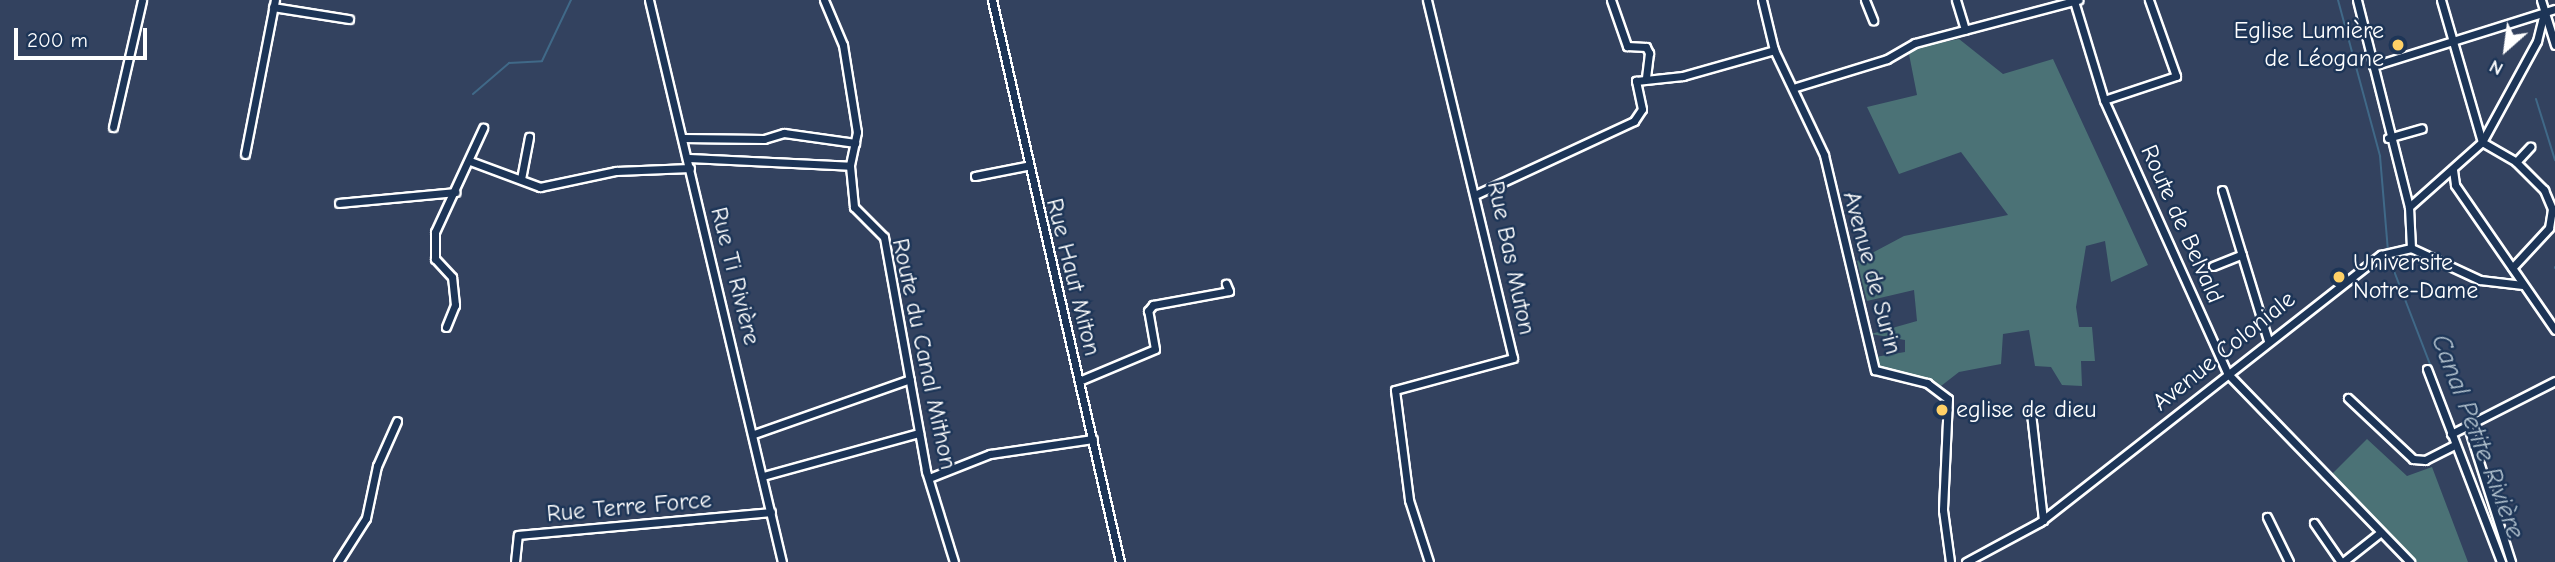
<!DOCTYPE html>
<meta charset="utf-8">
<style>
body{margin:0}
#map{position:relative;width:2555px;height:562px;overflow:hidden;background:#33425f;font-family:"Comic Neue",sans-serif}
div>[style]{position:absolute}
.green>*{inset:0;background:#4b7276}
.stream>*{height:2px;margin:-1px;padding:0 1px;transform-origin:1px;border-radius:1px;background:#406988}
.roads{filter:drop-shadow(2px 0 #fff) drop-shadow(-2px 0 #fff) drop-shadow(0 2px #fff) drop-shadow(0 -2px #fff)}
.minor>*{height:7px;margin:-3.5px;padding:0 3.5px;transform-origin:3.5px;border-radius:3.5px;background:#1d3557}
.dots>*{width:19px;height:19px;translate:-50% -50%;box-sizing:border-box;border:4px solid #1d3557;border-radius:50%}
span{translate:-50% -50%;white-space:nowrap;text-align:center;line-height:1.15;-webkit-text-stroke:5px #1d3557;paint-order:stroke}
.poi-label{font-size:24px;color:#fff}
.right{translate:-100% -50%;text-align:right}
.left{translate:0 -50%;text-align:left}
.street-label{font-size:24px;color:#fff}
.water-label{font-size:26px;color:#b3c3cf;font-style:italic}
.north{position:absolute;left:2471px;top:14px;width:70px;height:70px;-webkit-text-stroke:5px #1d3557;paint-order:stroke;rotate:208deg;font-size:19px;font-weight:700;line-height:28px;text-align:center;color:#fff}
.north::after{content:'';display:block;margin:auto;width:24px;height:32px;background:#fff;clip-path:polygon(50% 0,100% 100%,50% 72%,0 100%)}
.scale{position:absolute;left:14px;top:28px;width:133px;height:32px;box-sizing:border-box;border:4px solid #fff;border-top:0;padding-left:9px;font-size:21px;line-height:24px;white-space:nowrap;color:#fff;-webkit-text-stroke:5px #1d3557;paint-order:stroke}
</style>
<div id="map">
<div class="green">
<div style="clip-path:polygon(1959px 39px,2003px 74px,2053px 59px,2148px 265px,2111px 282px,2105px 241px,2086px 246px,2076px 307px,2079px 327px,2092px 327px,2095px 361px,2081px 361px,2082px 386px,2062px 385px,2051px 367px,2035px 366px,2029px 330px,2003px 334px,2001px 364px,1959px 372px,1941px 386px,1878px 367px,1875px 357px,1905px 352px,1905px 340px,1871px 334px,1917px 321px,1914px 290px,1867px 301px,1857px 261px,1904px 236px,2008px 215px,1961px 152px,1899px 174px,1867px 107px,1917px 95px,1908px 49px)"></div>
<div style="clip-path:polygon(2367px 439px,2407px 476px,2432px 467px,2468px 562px,2415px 562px,2331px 475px)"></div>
</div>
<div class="stream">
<div style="left:2338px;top:0;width:162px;rotate:74.9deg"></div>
<div style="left:2380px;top:156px;width:96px;rotate:85.2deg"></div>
<div style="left:473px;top:94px;width:48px;rotate:-40.7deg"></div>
<div style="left:509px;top:63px;width:33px;rotate:-3deg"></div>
<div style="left:542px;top:61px;width:68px;rotate:-64.6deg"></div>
<div style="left:2536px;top:99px;width:64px;rotate:72.7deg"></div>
<div style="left:2389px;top:258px;width:183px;rotate:68.9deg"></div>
<div style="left:2555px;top:267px;width:1px;rotate:90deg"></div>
<div style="left:2457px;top:434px;width:137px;rotate:69.1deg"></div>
</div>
<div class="roads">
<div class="minor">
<div style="left:649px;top:0;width:578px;rotate:76.69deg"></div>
<div style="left:824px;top:0;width:49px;rotate:67.1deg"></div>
<div style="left:843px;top:45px;width:88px;rotate:80.9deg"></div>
<div style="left:857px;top:132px;width:35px;rotate:102deg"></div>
<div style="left:850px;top:166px;width:41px;rotate:84.4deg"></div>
<div style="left:854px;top:207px;width:42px;rotate:45deg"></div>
<div style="left:884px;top:237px;width:238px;rotate:79.8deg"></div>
<div style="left:926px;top:471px;width:95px;rotate:72.9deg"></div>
<div style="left:992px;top:0;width:576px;rotate:77.17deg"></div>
<div style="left:1427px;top:0;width:368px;rotate:76.5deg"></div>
<div style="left:1513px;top:358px;width:122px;rotate:164.8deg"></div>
<div style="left:1395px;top:390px;width:111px;rotate:82.7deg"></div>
<div style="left:1409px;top:500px;width:65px;rotate:72.1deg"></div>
<div style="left:1611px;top:0;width:49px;rotate:70.8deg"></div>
<div style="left:1627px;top:46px;width:19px;rotate:3deg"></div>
<div style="left:1646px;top:47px;width:7px;rotate:63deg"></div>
<div style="left:1649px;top:53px;width:25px;rotate:97deg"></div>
<div style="left:1762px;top:0;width:51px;rotate:76.5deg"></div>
<div style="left:1774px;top:50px;width:116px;rotate:64.5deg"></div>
<div style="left:1824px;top:155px;width:221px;rotate:76.7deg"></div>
<div style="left:1875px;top:370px;width:54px;rotate:14deg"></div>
<div style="left:1927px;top:383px;width:26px;rotate:37deg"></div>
<div style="left:1948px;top:399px;width:111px;rotate:92.6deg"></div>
<div style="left:1943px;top:510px;width:52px;rotate:82.3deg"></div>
<div style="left:1865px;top:0;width:22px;rotate:68deg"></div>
<div style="left:1956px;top:0;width:31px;rotate:73deg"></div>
<div style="left:2357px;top:0;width:213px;rotate:75.9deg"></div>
<div style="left:2409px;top:207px;width:41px;rotate:87.2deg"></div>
<div style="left:2441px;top:0;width:148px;rotate:73.9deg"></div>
<div style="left:2482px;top:142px;width:39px;rotate:30deg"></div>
<div style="left:2516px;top:162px;width:40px;rotate:45deg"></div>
<div style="left:2544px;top:190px;width:21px;rotate:67deg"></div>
<div style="left:2552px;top:209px;width:19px;rotate:99deg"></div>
<div style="left:2549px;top:228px;width:54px;rotate:132.8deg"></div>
<div style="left:2541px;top:0;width:47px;rotate:72.7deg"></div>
<div style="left:2074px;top:1px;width:103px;rotate:73.1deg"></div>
<div style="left:2104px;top:100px;width:301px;rotate:65.7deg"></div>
<div style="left:2228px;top:374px;width:262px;rotate:45.9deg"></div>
<div style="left:273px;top:7px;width:77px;rotate:9deg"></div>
<div style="left:2373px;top:66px;width:191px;rotate:-17.4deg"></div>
<div style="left:1796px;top:87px;width:95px;rotate:-17.1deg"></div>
<div style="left:1887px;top:59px;width:32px;rotate:-30deg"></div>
<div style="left:1915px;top:43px;width:169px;rotate:-14.8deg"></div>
<div style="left:2104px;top:100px;width:76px;rotate:-18.4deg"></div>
<div style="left:2176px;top:76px;width:81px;rotate:-109.6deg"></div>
<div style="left:113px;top:127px;width:130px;rotate:-77.1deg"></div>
<div style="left:683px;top:138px;width:81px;rotate:0.7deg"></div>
<div style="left:764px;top:139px;width:21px;rotate:-17deg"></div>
<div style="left:784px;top:133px;width:72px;rotate:8deg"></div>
<div style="left:2388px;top:138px;width:35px;rotate:-16deg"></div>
<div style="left:245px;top:154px;width:157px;rotate:-79deg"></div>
<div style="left:689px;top:158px;width:161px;rotate:2.8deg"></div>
<div style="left:470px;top:161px;width:75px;rotate:20.4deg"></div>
<div style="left:540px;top:187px;width:78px;rotate:-11.9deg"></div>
<div style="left:616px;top:171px;width:74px;rotate:-2.3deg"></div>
<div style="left:2516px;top:162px;width:21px;rotate:-47deg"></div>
<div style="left:2453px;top:170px;width:15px;rotate:82deg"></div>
<div style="left:2455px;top:185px;width:176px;rotate:55.4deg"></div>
<div style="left:975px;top:176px;width:52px;rotate:-11.1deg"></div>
<div style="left:521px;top:179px;width:43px;rotate:-79.2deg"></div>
<div style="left:2222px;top:190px;width:157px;rotate:73deg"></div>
<div style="left:1477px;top:194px;width:173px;rotate:-24.9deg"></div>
<div style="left:1634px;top:121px;width:14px;rotate:-56deg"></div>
<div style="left:1642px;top:109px;width:29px;rotate:-102deg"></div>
<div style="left:1636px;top:81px;width:47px;rotate:-6.1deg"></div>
<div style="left:1683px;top:76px;width:95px;rotate:-15.9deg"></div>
<div style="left:339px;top:203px;width:117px;rotate:-5.4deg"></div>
<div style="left:2409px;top:207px;width:98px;rotate:-41.7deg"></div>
<div style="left:2482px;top:142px;width:115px;rotate:-61.4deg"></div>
<div style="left:2537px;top:41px;width:30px;rotate:-76deg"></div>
<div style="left:2213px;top:266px;width:31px;rotate:-22deg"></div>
<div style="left:446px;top:327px;width:24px;rotate:-68deg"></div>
<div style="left:455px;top:305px;width:28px;rotate:-96deg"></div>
<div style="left:452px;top:277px;width:25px;rotate:-133deg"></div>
<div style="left:435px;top:259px;width:27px;rotate:-90deg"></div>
<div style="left:435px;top:232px;width:115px;rotate:-65.2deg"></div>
<div style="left:2427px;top:369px;width:207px;rotate:69deg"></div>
<div style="left:1079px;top:381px;width:82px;rotate:-22.8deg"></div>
<div style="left:1155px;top:349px;width:39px;rotate:-100deg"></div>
<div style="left:1148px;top:311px;width:8px;rotate:-50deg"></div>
<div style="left:1153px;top:305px;width:77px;rotate:-10.4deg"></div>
<div style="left:1229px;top:291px;width:8px;rotate:-113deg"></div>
<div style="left:2348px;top:398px;width:89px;rotate:43.2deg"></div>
<div style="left:2413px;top:459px;width:12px;rotate:5deg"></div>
<div style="left:2425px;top:460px;width:34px;rotate:-27deg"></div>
<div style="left:2031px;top:413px;width:108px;rotate:83.6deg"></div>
<div style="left:2468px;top:427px;width:142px;rotate:72.3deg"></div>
<div style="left:754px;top:434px;width:165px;rotate:-19.4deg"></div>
<div style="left:2451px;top:434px;width:117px;rotate:-27deg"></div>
<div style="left:763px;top:476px;width:162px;rotate:-15.4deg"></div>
<div style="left:929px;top:478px;width:66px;rotate:-21.5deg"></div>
<div style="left:990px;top:454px;width:104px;rotate:-8.3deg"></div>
<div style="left:2267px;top:517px;width:50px;rotate:63.9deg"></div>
<div style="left:2314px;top:523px;width:47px;rotate:55.3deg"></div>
<div style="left:338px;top:562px;width:52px;rotate:-57.5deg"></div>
<div style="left:366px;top:518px;width:53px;rotate:-78.1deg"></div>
<div style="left:377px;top:466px;width:49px;rotate:-66deg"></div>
<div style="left:515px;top:562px;width:27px;rotate:-84deg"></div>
<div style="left:518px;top:535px;width:254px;rotate:-5.2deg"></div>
<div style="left:1966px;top:562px;width:84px;rotate:-28.4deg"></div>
<div style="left:2040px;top:522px;width:433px;rotate:-38.1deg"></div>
<div style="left:2381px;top:255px;width:31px;rotate:-13deg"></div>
<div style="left:2411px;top:248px;width:76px;rotate:24.9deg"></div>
<div style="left:2480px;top:280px;width:43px;rotate:6.6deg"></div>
<div style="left:2343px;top:562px;width:48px;rotate:-38.3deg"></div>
</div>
</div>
<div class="dots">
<div style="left:2398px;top:45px;background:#ffd166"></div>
<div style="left:2339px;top:277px;background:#ffd166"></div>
<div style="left:1942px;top:410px;background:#ffd166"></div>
</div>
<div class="poi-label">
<span class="right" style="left:2384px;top:45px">Eglise Lumière<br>de Léogane</span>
<span class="left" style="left:2353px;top:277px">Universite<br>Notre-Dame</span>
<span class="left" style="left:1956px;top:410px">eglise de dieu</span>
</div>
<div class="street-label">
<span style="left:2182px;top:224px;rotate:66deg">Route de Belvald</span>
<span style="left:1511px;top:258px;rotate:78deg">Rue Bas Muton</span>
<span style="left:1872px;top:273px;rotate:75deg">Avenue de Surin</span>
<span style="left:735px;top:276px;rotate:76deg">Rue Ti Rivière</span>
<span style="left:1073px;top:277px;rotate:76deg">Rue Haut Miton</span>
<span style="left:2224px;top:351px;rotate:-39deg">Avenue Coloniale</span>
<span style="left:924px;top:354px;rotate:78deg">Route du Canal Mithon</span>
<span style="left:629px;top:507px;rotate:-5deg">Rue Terre Force</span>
</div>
<div class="water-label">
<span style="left:2477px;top:437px;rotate:69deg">Canal Petite Rivière</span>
</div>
<div class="north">N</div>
<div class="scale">200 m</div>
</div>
